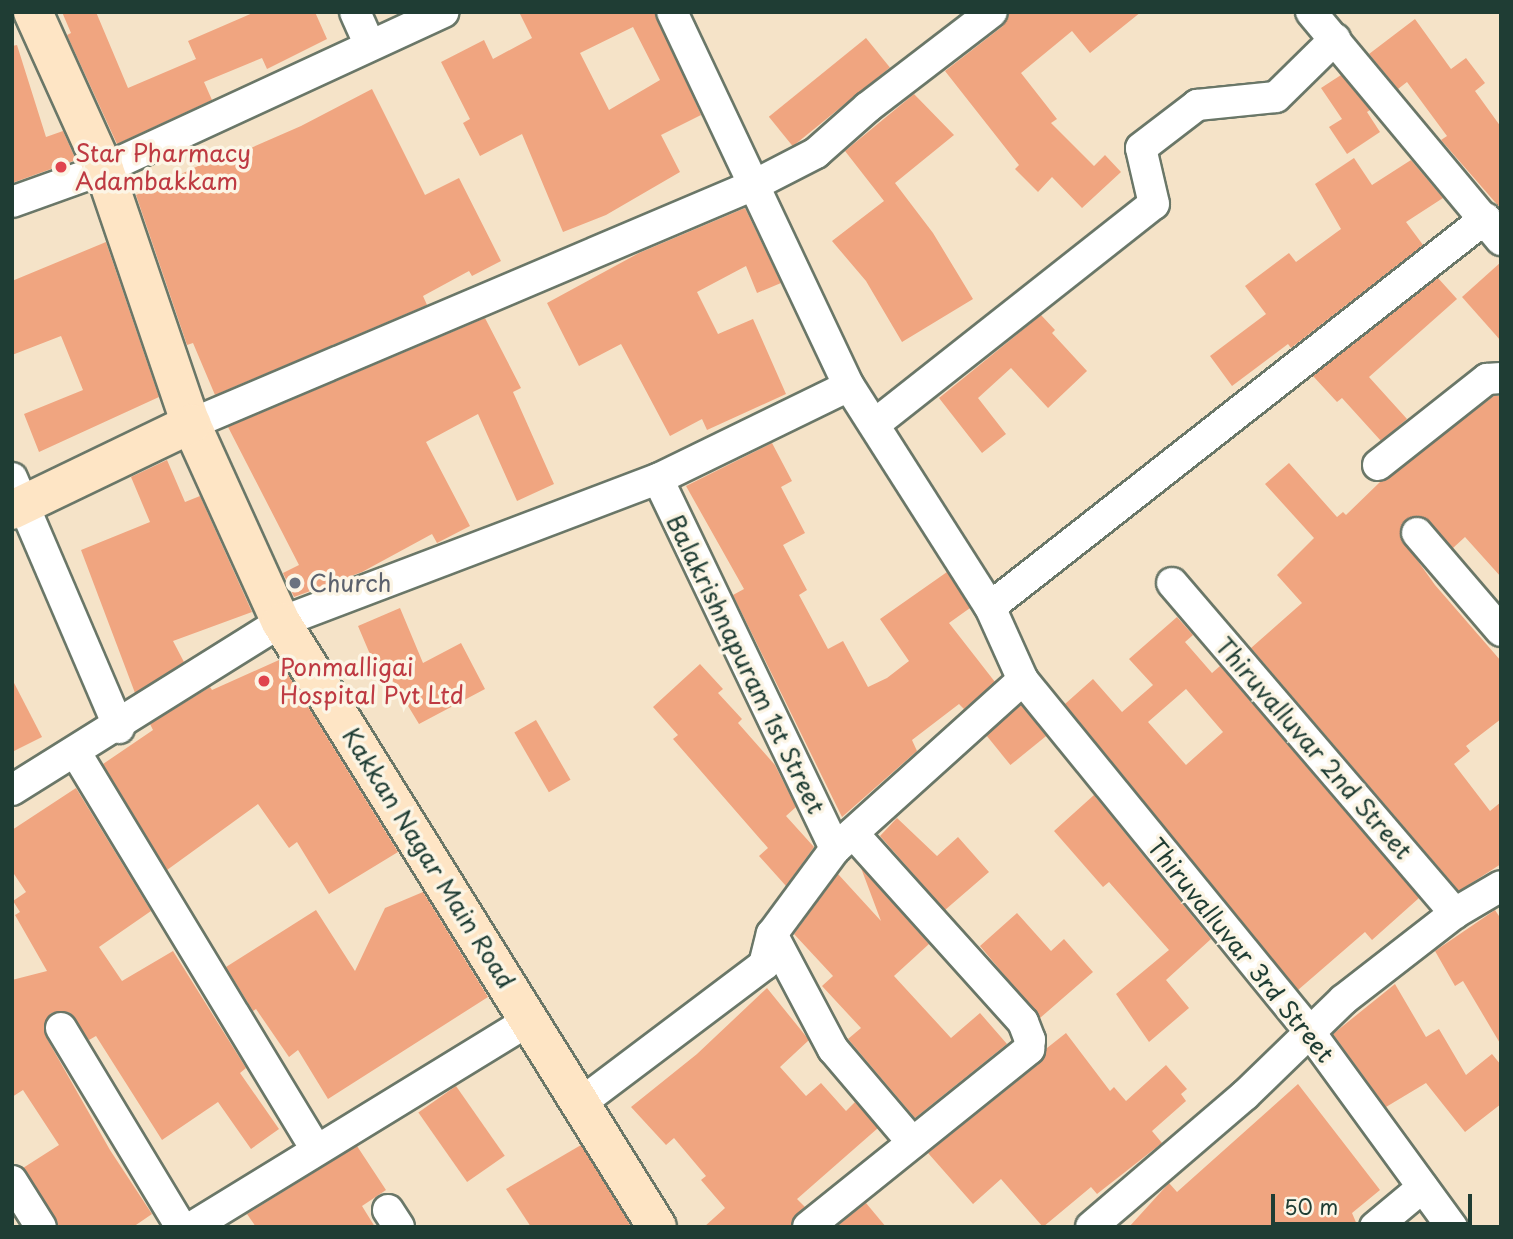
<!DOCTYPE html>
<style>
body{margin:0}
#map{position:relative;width:1513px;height:1239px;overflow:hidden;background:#f5e3c8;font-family:"Playpen Sans",sans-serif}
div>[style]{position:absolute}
.building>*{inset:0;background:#f0a580;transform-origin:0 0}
.roads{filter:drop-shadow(2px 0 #6a7768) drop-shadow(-2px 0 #6a7768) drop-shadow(0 2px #6a7768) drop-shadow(0 -2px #6a7768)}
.street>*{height:30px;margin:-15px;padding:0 15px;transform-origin:15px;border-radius:15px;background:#fff}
.secondary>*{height:38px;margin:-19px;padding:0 19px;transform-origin:19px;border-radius:19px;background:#fee5c5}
.dots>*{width:19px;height:19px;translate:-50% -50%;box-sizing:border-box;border:4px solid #fcf5e5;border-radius:50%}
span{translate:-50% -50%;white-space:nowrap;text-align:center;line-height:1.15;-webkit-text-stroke:7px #fcf5e5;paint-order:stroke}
.health-label{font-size:24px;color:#be3a42}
.left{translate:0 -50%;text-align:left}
.worship-label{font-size:24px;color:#5b616d}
.street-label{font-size:24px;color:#1f3d34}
.frame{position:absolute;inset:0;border:14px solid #1f3d34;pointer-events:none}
.scale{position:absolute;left:1271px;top:1194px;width:201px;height:32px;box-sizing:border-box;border:4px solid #1f3d34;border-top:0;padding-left:9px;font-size:21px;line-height:24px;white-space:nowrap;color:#1f3d34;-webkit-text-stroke:5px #fcf5e5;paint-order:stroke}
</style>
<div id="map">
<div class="building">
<div style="clip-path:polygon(62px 12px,96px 12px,128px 88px,196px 59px,188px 41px,255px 12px,315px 12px,327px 39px,267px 69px,262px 58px,204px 82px,212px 100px,117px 144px,67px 35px,71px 33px)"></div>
<div style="clip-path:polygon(evenodd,519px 12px,655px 12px,701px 115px,661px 135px,680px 172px,606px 215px,563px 232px,522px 134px,480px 156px,463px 123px,470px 119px,441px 62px,484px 40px,493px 59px,532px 38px,519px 12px,633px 27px,660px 80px,609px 110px,580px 53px,633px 27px)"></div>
<div style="clip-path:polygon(1010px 12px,1141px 12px,1090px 53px,1072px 31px,1021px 73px,1057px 119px,1051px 123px,1094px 166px,1105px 155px,1121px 172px,1082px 208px,1052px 177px,1038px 192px,1015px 169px,1019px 165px,945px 71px,1003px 26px)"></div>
<div style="clip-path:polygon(1415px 19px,1451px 69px,1466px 58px,1485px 83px,1475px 91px,1501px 127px,1501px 209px,1441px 140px,1447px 136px,1407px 82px,1398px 89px,1369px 54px)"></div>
<div style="left:866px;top:38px;width:38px;height:125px;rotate:51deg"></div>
<div style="clip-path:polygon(17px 45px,46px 137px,63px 131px,76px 160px,12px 183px,12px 46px)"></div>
<div style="clip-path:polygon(1341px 75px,1370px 110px,1367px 112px,1380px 132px,1347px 154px,1329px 127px,1342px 119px,1321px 88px)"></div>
<div style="clip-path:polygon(372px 89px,425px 195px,459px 178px,501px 261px,472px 276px,469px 271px,423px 296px,427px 305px,215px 395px,193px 343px,187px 345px,136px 195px,241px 146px,244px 151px,301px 126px)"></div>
<div style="clip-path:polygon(914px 94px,954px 135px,895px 183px,933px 233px,973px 299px,902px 342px,866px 281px,832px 241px,884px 201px,845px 151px)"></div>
<div style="clip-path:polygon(1354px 158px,1372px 185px,1411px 160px,1443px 198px,1406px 222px,1423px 245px,1291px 348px,1288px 344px,1232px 386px,1210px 356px,1266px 314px,1245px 286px,1289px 253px,1296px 262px,1341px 229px,1315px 184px)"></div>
<div style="clip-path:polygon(745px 208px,781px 283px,757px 293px,746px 266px,697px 292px,718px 334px,753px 319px,786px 394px,707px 430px,702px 419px,670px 436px,621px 344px,579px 366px,547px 303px,639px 253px)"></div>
<div style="clip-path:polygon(106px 242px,159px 397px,39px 452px,24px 414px,83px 390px,61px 336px,12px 355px,12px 281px)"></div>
<div style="clip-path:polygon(1501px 262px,1501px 341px,1462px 297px)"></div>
<div style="clip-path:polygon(1438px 278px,1457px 299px,1369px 377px,1407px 419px,1381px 441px,1342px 398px,1337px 402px,1313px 376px)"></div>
<div style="clip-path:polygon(1041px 315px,1055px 330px,1052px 333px,1087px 371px,1048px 408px,1011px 368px,978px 398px,1006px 434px,982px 453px,939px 398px)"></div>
<div style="clip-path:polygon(485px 318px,521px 388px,513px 392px,554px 484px,517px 501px,478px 414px,426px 442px,470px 526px,437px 543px,432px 534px,362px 572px,294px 597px,283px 573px,299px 565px,228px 427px)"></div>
<div style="clip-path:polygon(1494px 396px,1501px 396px,1501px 577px,1465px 537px,1453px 548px,1423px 517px,1406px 519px,1400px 536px,1435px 585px,1501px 661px,1501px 719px,1466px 746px,1470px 751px,1454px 764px,1490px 811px,1501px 802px,1501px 864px,1459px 891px,1251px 648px,1302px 603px,1277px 575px,1314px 538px,1265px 484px,1289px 463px,1337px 517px,1343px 512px,1346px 515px,1380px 482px)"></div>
<div style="clip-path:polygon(772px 443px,792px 481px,781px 487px,805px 533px,783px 545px,807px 590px,799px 595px,828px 649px,843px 641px,868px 687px,887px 678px,909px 661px,880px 619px,947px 572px,970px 608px,949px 623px,995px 682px,964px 709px,959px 704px,912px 740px,917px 751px,842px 817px,733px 595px,744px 589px,686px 486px)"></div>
<div style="clip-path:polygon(167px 460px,185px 502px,200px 496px,252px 612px,173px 641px,184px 662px,135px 693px,81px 550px,150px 522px,131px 477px)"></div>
<div style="clip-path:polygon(400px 608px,423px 663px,461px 643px,485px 689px,419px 724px,382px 663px,375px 666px,358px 626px)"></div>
<div style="clip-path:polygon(evenodd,1177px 617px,1193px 635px,1185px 642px,1212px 673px,1220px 666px,1419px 898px,1372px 940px,1365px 932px,1298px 990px,1065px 704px,1093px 679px,1122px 712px,1153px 685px,1129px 659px,1177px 617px,1186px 689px,1223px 732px,1186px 765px,1148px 722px,1186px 689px)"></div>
<div style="clip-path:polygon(279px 660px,398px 852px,329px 894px,297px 842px,289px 848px,258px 804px,167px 870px,103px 764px,153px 730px,150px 724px,210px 687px,212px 690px)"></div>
<div style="clip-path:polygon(700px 664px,723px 689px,718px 693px,742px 719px,738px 723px,775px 765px,796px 807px,786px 816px,814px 847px,786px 886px,759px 856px,768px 848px,673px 739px,678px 735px,653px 707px)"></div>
<div style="clip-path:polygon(12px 679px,42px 737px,12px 752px)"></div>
<div style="left:1021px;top:705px;width:40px;height:46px;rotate:51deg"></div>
<div style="left:536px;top:720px;width:69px;height:25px;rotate:60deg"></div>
<div style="clip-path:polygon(76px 788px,151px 911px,99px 947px,122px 981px,173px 951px,246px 1068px,240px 1073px,279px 1129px,251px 1149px,218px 1102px,162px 1140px,96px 1036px,89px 1040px,69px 1012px,51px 1013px,44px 1028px,46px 1037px,110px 1150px,152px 1214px,133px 1227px,58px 1227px,23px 1168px,59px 1145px,23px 1090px,12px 1097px,12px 980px,47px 971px,15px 915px,20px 912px,13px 901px,26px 892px,12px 871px,12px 830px)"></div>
<div style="clip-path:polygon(1094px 795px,1211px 939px,1166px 980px,1189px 1008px,1149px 1042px,1116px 994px,1169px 950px,1109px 882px,1103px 887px,1054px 831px)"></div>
<div style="clip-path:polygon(897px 818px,937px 856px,958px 837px,989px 872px,945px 910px,880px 836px)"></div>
<div style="clip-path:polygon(861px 868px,929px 944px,894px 976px,951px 1038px,980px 1013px,1007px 1044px,915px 1118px,848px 1039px,861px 1028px,822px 986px,833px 976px,794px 934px,838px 874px,881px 921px)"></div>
<div style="clip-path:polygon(423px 892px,488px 997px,328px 1099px,298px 1050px,289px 1057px,256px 1009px,253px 1011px,226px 967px,316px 910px,355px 971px,385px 908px)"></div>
<div style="clip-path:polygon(1495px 910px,1501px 919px,1501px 1045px,1463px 981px,1455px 986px,1435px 951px)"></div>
<div style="clip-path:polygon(1017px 913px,1051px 951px,1064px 939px,1093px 972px,1040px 1018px,980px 946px)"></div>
<div style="clip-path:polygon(1395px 984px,1426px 1037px,1439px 1029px,1466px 1075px,1492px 1054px,1501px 1065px,1501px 1104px,1465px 1132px,1426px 1083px,1386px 1107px,1333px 1034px)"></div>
<div style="clip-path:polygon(767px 988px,809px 1040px,780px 1067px,806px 1096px,821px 1083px,846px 1111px,855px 1102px,878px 1128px,797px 1199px,805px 1207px,791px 1227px,704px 1227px,725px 1208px,701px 1180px,706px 1176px,674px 1138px,666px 1145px,631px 1107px,697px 1054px)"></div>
<div style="clip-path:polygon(1066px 1033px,1110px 1091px,1114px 1087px,1126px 1101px,1166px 1065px,1187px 1089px,1181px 1094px,1186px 1101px,1152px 1131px,1162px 1143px,1097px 1194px,1091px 1187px,1043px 1227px,1001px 1179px,973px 1204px,928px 1153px,1040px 1063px,1047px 1048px)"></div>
<div style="clip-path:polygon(1298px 1084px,1380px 1190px,1352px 1213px,1358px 1227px,1129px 1227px,1169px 1183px,1177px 1192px)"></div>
<div style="left:456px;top:1086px;width:85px;height:46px;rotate:55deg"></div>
<div style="clip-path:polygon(581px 1145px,629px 1223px,631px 1227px,531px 1227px,506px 1189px)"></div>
<div style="clip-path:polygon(357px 1146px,386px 1190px,362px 1206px,375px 1227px,256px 1227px,247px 1214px)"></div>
<div style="clip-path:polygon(866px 1203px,886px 1227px,836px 1227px)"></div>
</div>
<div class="roads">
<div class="street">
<div style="left:355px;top:12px;width:35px;rotate:66deg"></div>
<div style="left:672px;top:12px;width:414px;rotate:64.7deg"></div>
<div style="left:849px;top:386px;width:262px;rotate:57.5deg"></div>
<div style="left:990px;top:607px;width:80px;rotate:65.7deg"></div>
<div style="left:1023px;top:680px;width:453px;rotate:50.8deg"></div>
<div style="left:1309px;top:1031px;width:243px;rotate:53.9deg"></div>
<div style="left:1311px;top:12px;width:297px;rotate:50.2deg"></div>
<div style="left:12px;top:202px;width:98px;rotate:-19.7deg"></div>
<div style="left:104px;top:169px;width:374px;rotate:-24.8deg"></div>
<div style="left:191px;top:424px;width:614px;rotate:-23.01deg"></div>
<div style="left:756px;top:184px;width:68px;rotate:-27.3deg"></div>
<div style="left:816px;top:153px;width:69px;rotate:-41.5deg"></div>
<div style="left:868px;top:107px;width:156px;rotate:-37.5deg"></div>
<div style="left:875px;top:424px;width:355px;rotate:-38.3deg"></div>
<div style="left:1154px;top:204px;width:57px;rotate:-103.1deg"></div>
<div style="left:1141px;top:148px;width:71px;rotate:-37.5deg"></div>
<div style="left:1197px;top:105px;width:79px;rotate:-5.8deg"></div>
<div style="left:1276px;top:97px;width:83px;rotate:-44.5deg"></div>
<div style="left:1378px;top:465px;width:139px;rotate:-38.3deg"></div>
<div style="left:1487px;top:379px;width:14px;rotate:-4deg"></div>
<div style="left:12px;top:478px;width:272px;rotate:66.8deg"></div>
<div style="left:658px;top:479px;width:410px;rotate:64.4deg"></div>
<div style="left:1417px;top:533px;width:129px;rotate:49.4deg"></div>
<div style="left:1172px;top:583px;width:435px;rotate:49.4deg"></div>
<div style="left:990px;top:607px;width:630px;rotate:-38.11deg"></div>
<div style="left:76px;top:753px;width:464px;rotate:58.8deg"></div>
<div style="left:12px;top:790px;width:317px;rotate:-32deg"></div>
<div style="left:281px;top:622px;width:403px;rotate:-20.8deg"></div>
<div style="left:658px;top:479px;width:212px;rotate:-26deg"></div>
<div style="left:772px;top:934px;width:130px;rotate:62.1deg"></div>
<div style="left:833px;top:1049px;width:123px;rotate:49.6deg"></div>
<div style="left:61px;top:1028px;width:232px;rotate:58.9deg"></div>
<div style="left:582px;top:1102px;width:228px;rotate:-37deg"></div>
<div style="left:764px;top:965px;width:32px;rotate:-76deg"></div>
<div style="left:772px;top:934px;width:106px;rotate:-53.5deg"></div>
<div style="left:835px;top:849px;width:253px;rotate:-42deg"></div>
<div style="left:12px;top:1181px;width:54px;rotate:57.8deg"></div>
<div style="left:388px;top:1210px;width:20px;rotate:57deg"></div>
<div style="left:192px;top:1227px;width:396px;rotate:-31.5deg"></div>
<div style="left:808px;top:1227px;width:284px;rotate:-38.8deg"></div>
<div style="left:1029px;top:1049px;width:9px;rotate:-84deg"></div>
<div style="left:1030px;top:1040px;width:19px;rotate:-111deg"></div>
<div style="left:1023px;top:1022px;width:254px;rotate:-132deg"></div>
<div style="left:1091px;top:1227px;width:203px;rotate:-40.6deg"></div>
<div style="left:1245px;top:1095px;width:136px;rotate:-44.1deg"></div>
<div style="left:1343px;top:1000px;width:142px;rotate:-37.8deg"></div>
<div style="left:1455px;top:913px;width:53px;rotate:-30.4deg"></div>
<div style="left:1375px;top:1227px;width:62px;rotate:-39.8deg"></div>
</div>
<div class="secondary">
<div style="left:33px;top:12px;width:172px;rotate:65.7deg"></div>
<div style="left:104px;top:169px;width:269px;rotate:71.2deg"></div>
<div style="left:191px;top:424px;width:217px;rotate:65.6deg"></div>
<div style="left:281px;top:622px;width:712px;rotate:58.14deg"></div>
<div style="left:12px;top:510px;width:199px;rotate:-25.7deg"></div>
</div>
</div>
<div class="dots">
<div style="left:61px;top:167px;background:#e0444e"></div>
<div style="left:295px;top:583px;background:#6b7280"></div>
<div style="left:264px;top:681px;background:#e0444e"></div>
</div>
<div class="health-label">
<span class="left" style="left:75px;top:167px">Star Pharmacy<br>Adambakkam</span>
<span class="left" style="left:280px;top:681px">Ponmalligai<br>Hospital Pvt Ltd</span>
</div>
<div class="worship-label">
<span class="left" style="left:309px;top:583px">Church</span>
</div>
<div class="street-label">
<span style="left:746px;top:664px;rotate:64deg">Balakrishnapuram 1st Street</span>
<span style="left:1314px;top:748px;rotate:49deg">Thiruvalluvar 2nd Street</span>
<span style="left:429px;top:858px;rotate:58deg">Kakkan Nagar Main Road</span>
<span style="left:1241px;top:950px;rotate:51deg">Thiruvalluvar 3rd Street</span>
</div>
<div class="frame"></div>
<div class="scale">50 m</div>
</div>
